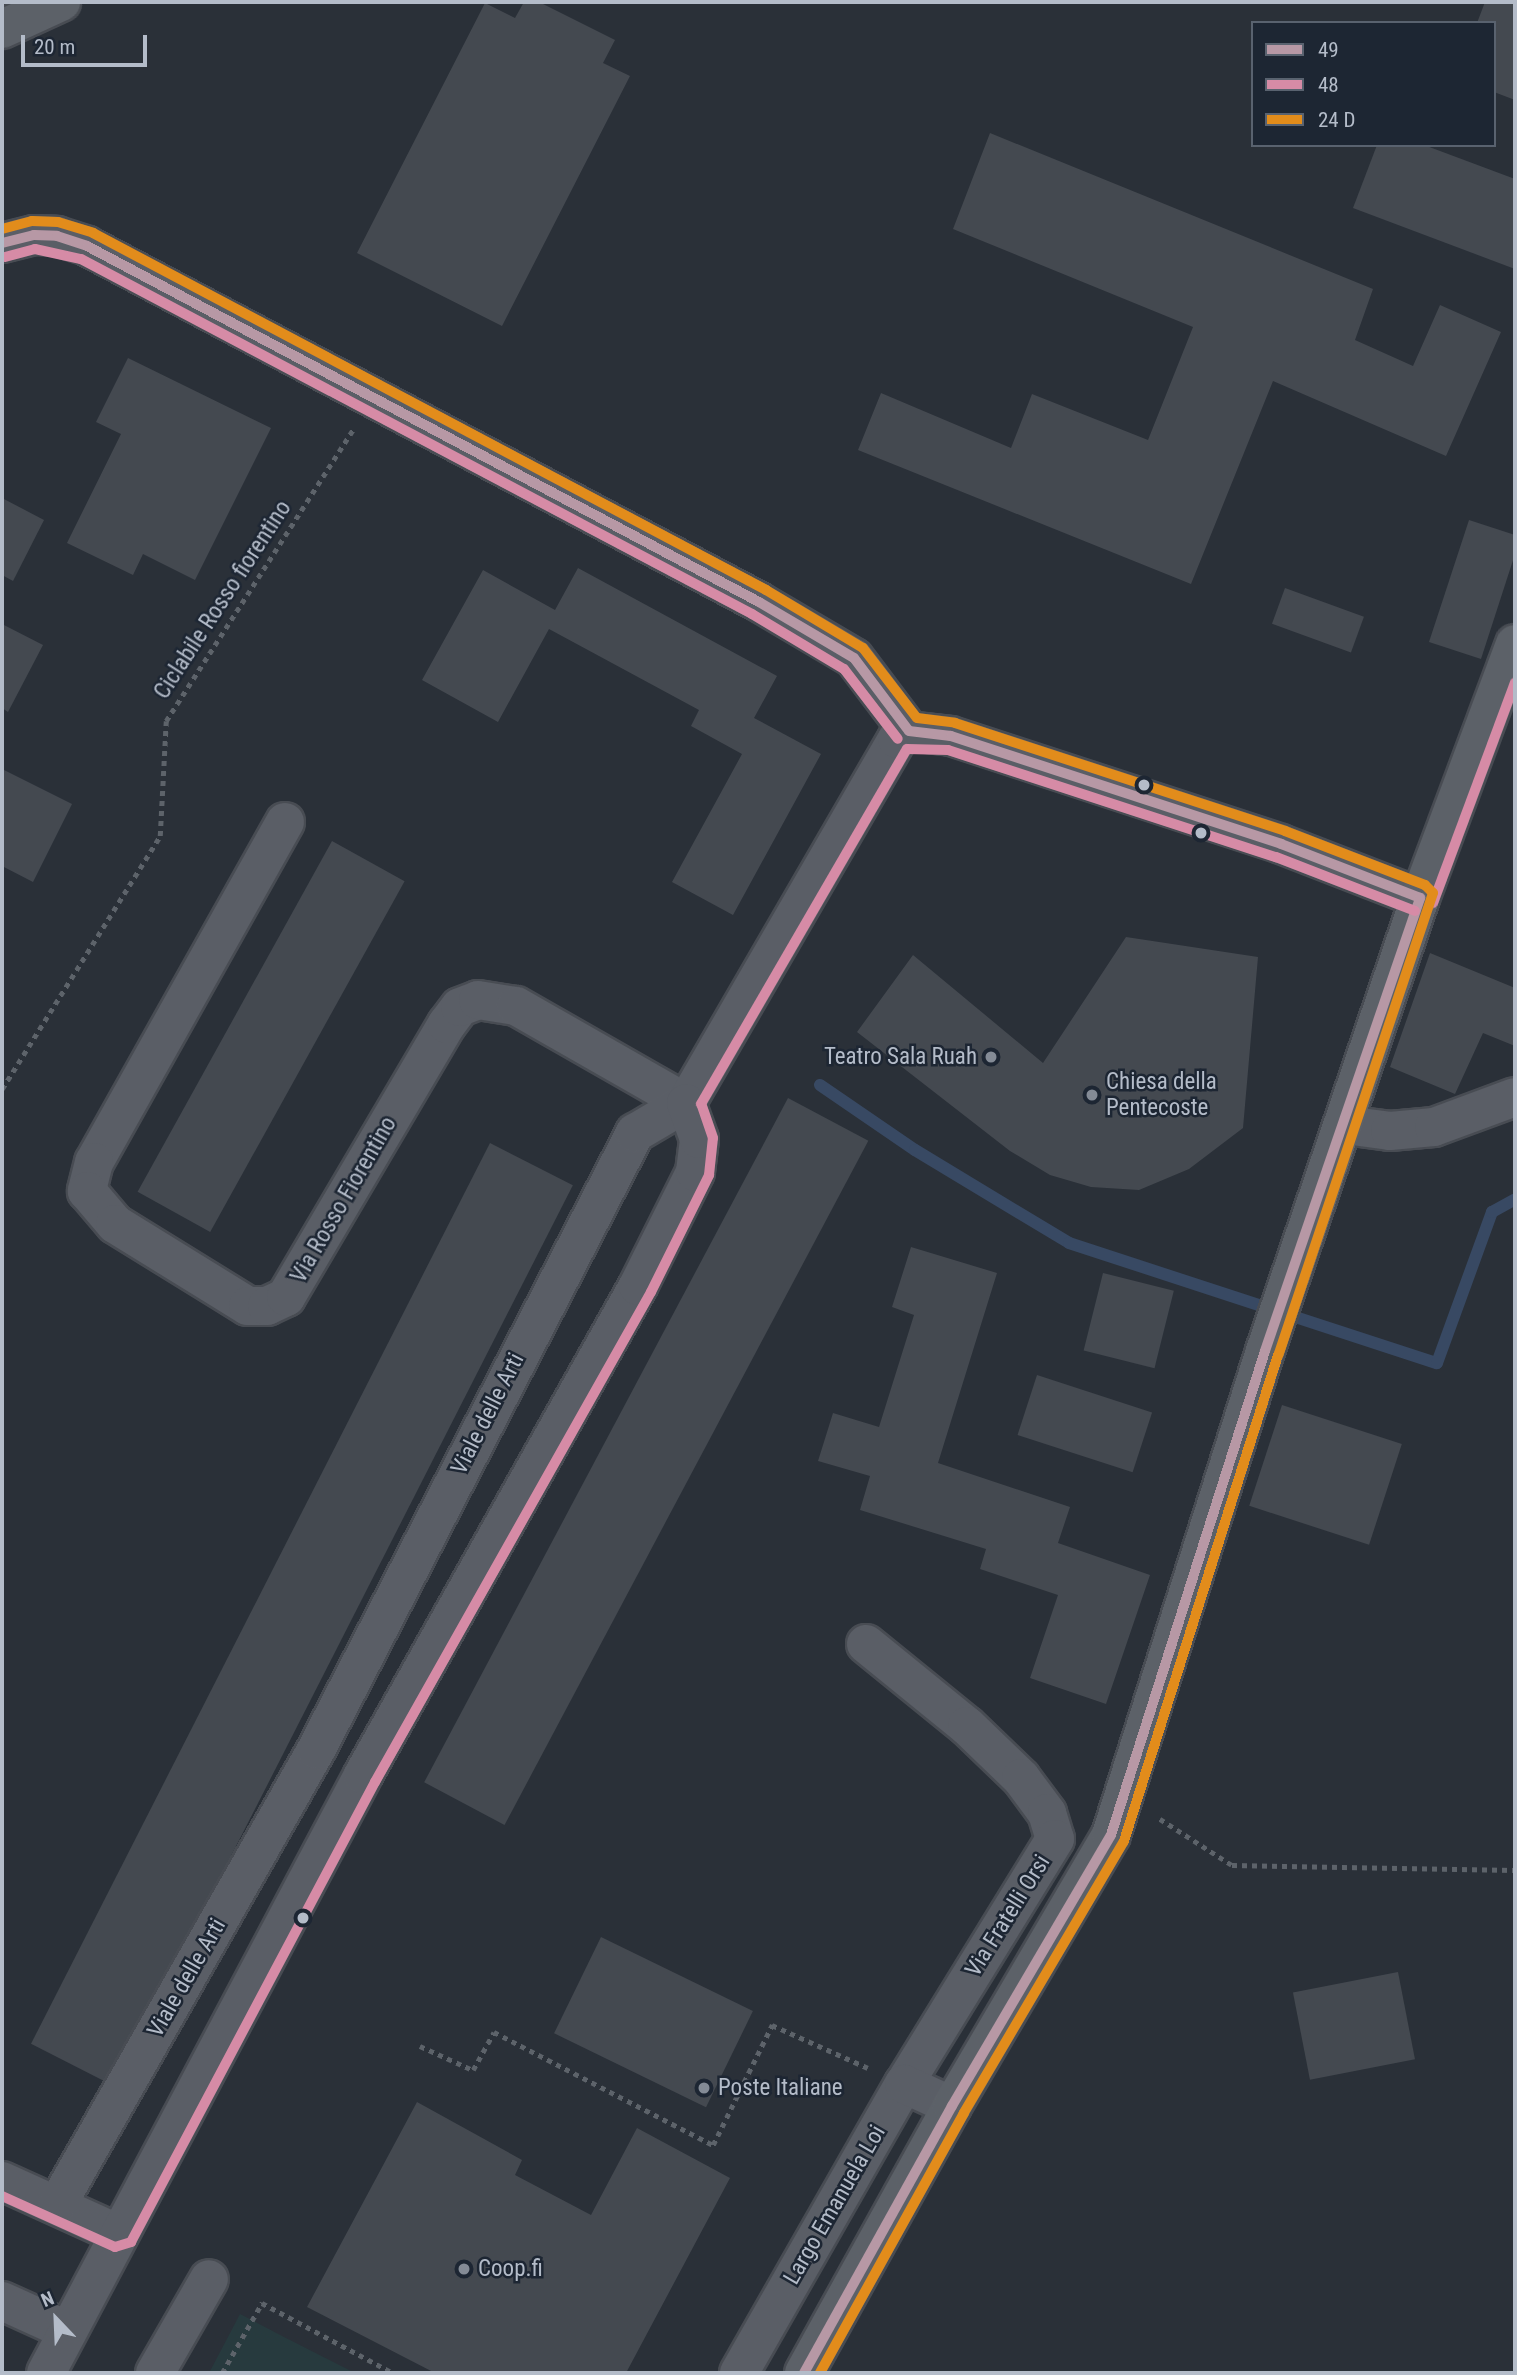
<!DOCTYPE html>
<style>
body{margin:0}
#map{position:relative;width:1517px;height:2375px;overflow:hidden;background:#2a3038;font-family:"Roboto Condensed",sans-serif}
div>[style]{position:absolute}
.green>*{inset:0;background:#273a3e}
.stream>*{height:12px;margin:-6px;padding:0 6px;transform-origin:6px;border-radius:6px;background:#384963}
.building>*{inset:0;background:#444950;transform-origin:0 0}
.path>*{height:4.5px;margin-top:-2.25px;transform-origin:0;background:repeating-linear-gradient(90deg,#5d636a 0 5px,transparent 0 10px)}
.roads{filter:drop-shadow(2px 0 #484c53) drop-shadow(-2px 0 #484c53) drop-shadow(0 2px #484c53) drop-shadow(0 -2px #484c53)}
.minor>*{height:38px;margin:-19px;padding:0 19px;transform-origin:19px;border-radius:19px;background:#5a5e66}
.major>*{height:38px;margin:-19px;padding:0 19px;transform-origin:19px;border-radius:19px;background:#5c6168}
.bus-1>*{height:10px;margin:-5px;padding:0 5px;transform-origin:5px;border-radius:5px;background:#b798a5}
.bus-2>*{height:10px;margin:-5px;padding:0 5px;transform-origin:5px;border-radius:5px;background:#d68ba6}
.bus-3>*{height:10px;margin:-5px;padding:0 5px;transform-origin:5px;border-radius:5px;background:#e28c1b}
.dots>*{width:19px;height:19px;translate:-50% -50%;box-sizing:border-box;border:4px solid #1d2633;border-radius:50%}
span{translate:-50% -50%;white-space:nowrap;text-align:center;line-height:1.15;-webkit-text-stroke:5px #1d2633;paint-order:stroke}
.street-label{font-size:23px;color:#b4bcc9}
.poi-label{font-size:23px;color:#b4bcc9}
.right{translate:-100% -50%;text-align:right}
.left{translate:0 -50%;text-align:left}
.frame{position:absolute;inset:0;border:4px solid #b4bcc9;pointer-events:none}
.legend{position:absolute;left:1251px;top:21px;width:245px;height:126px;box-sizing:border-box;background:#1d2633;border:2px solid #59626f;margin:0;padding:9px 12px;list-style:none;font-size:21px;color:#b4bcc9}
.legend li{display:flex;align-items:center;gap:14px;height:35px}
.legend b{width:35px;border:2px solid #59626f}
.north{position:absolute;left:21px;top:2284px;width:70px;height:70px;-webkit-text-stroke:5px #1d2633;paint-order:stroke;rotate:337deg;font-size:19px;font-weight:700;line-height:28px;text-align:center;color:#b4bcc9}
.north::after{content:'';display:block;margin:auto;width:24px;height:32px;background:#b4bcc9;clip-path:polygon(50% 0,100% 100%,50% 72%,0 100%)}
.scale{position:absolute;left:21px;top:35px;width:126px;height:32px;box-sizing:border-box;border:4px solid #b4bcc9;border-top:0;padding-left:9px;font-size:21px;line-height:24px;white-space:nowrap;color:#b4bcc9;-webkit-text-stroke:5px #1d2633;paint-order:stroke}
</style>
<div id="map">
<div class="green">
<div style="clip-path:polygon(240px 2314px,284px 2337px,355px 2373px,209px 2373px)"></div>
</div>
<div class="stream">
<div style="left:820px;top:1085px;width:115px;rotate:34.4deg"></div>
<div style="left:915px;top:1150px;width:180px;rotate:31.1deg"></div>
<div style="left:1069px;top:1243px;width:387px;rotate:18.1deg"></div>
<div style="left:1437px;top:1363px;width:161px;rotate:-70deg"></div>
<div style="left:1492px;top:1212px;width:26px;rotate:-29deg"></div>
</div>
<div class="building">
<div style="clip-path:polygon(524px 2px,539px 2px,615px 40px,603px 63px,630px 76px,502px 326px,357px 253px,485px 3px,515px 18px)"></div>
<div style="clip-path:polygon(1485px 2px,1515px 2px,1515px 100px,1494px 92px,1494px 23px,1477px 23px)"></div>
<div style="clip-path:polygon(990px 133px,1373px 289px,1355px 340px,1413px 366px,1440px 305px,1501px 332px,1446px 456px,1273px 381px,1191px 584px,858px 450px,881px 393px,1011px 448px,1032px 394px,1148px 440px,1193px 327px,953px 229px)"></div>
<div style="clip-path:polygon(1377px 145px,1424px 145px,1515px 179px,1515px 269px,1353px 208px)"></div>
<div style="clip-path:polygon(128px 358px,271px 428px,195px 580px,143px 554px,133px 575px,67px 543px,121px 434px,96px 422px)"></div>
<div style="clip-path:polygon(2px 498px,44px 520px,13px 581px,2px 575px)"></div>
<div style="clip-path:polygon(1469px 520px,1515px 535px,1515px 554px,1481px 659px,1429px 642px)"></div>
<div style="clip-path:polygon(578px 568px,777px 676px,754px 718px,821px 754px,733px 915px,672px 882px,742px 754px,691px 726px,699px 710px,549px 629px,498px 722px,422px 680px,483px 570px,555px 610px)"></div>
<div style="left:1285px;top:588px;width:84px;height:38px;rotate:20deg"></div>
<div style="clip-path:polygon(2px 624px,43px 645px,8px 712px,2px 708px)"></div>
<div style="clip-path:polygon(2px 769px,72px 804px,33px 882px,2px 866px)"></div>
<div style="left:332px;top:841px;width:83px;height:401px;rotate:29deg"></div>
<div style="clip-path:polygon(1126px 937px,1258px 957px,1243px 1128px,1189px 1169px,1139px 1190px,1091px 1187px,1050px 1175px,1010px 1151px,857px 1032px,913px 955px,1043px 1063px)"></div>
<div style="clip-path:polygon(1430px 953px,1515px 988px,1515px 1046px,1483px 1033px,1455px 1094px,1390px 1067px)"></div>
<div style="left:788px;top:1098px;width:91px;height:775px;rotate:28deg"></div>
<div style="left:490px;top:1143px;width:93px;height:1011px;rotate:27deg"></div>
<div style="clip-path:polygon(911px 1247px,997px 1273px,938px 1463px,1070px 1507px,1058px 1543px,1150px 1575px,1106px 1704px,1030px 1678px,1058px 1595px,980px 1569px,986px 1549px,860px 1510px,870px 1476px,818px 1461px,833px 1413px,879px 1427px,914px 1315px,892px 1307px)"></div>
<div style="left:1103px;top:1273px;width:73px;height:80px;rotate:14deg"></div>
<div style="left:1037px;top:1375px;width:121px;height:63px;rotate:18deg"></div>
<div style="left:1282px;top:1405px;width:126px;height:106px;rotate:18deg"></div>
<div style="left:601px;top:1937px;width:169px;height:107px;rotate:26deg"></div>
<div style="left:1398px;top:1972px;width:89px;height:107px;rotate:79deg"></div>
<div style="clip-path:polygon(417px 2102px,522px 2160px,515px 2175px,591px 2215px,637px 2128px,730px 2178px,626px 2373px,435px 2373px,307px 2307px)"></div>
</div>
<div class="path">
<div style="left:2px;top:1089px;width:298px;rotate:-58deg"></div>
<div style="left:160px;top:836px;width:115px;rotate:-87deg"></div>
<div style="left:166px;top:721px;width:346px;rotate:-57.3deg"></div>
<div style="left:1160px;top:1819px;width:85px;rotate:32.6deg"></div>
<div style="left:1232px;top:1865px;width:283px;rotate:1deg"></div>
<div style="left:420px;top:2046px;width:58px;rotate:24.4deg"></div>
<div style="left:473px;top:2070px;width:43px;rotate:-61.1deg"></div>
<div style="left:494px;top:2032px;width:246px;rotate:27.3deg"></div>
<div style="left:713px;top:2145px;width:134px;rotate:-63.8deg"></div>
<div style="left:772px;top:2025px;width:105px;rotate:24.1deg"></div>
<div style="left:222px;top:2373px;width:81px;rotate:-60.3deg"></div>
<div style="left:262px;top:2303px;width:149px;rotate:28.1deg"></div>
</div>
<div class="roads">
<div class="minor">
<div style="left:2px;top:243px;width:33px;rotate:-14deg"></div>
<div style="left:34px;top:235px;width:23px;rotate:2deg"></div>
<div style="left:57px;top:236px;width:32px;rotate:18deg"></div>
<div style="left:87px;top:246px;width:760px;rotate:27.91deg"></div>
<div style="left:759px;top:602px;width:110px;rotate:30.5deg"></div>
<div style="left:854px;top:658px;width:91px;rotate:53deg"></div>
<div style="left:285px;top:822px;width:390px;rotate:119.3deg"></div>
<div style="left:94px;top:1162px;width:30px;rotate:104deg"></div>
<div style="left:87px;top:1191px;width:43px;rotate:49.7deg"></div>
<div style="left:115px;top:1224px;width:156px;rotate:31.7deg"></div>
<div style="left:248px;top:1306px;width:19px"></div>
<div style="left:267px;top:1306px;width:21px;rotate:-25deg"></div>
<div style="left:286px;top:1297px;width:317px;rotate:-59.5deg"></div>
<div style="left:447px;top:1024px;width:21px;rotate:-53deg"></div>
<div style="left:460px;top:1007px;width:19px;rotate:-21deg"></div>
<div style="left:478px;top:1000px;width:38px;rotate:9deg"></div>
<div style="left:516px;top:1006px;width:196px;rotate:29.7deg"></div>
<div style="left:1345px;top:1125px;width:45px;rotate:7.6deg"></div>
<div style="left:1390px;top:1131px;width:44px;rotate:-5.2deg"></div>
<div style="left:1434px;top:1127px;width:86px;rotate:-20.3deg"></div>
<div style="left:866px;top:1644px;width:130px;rotate:39.1deg"></div>
<div style="left:967px;top:1726px;width:75px;rotate:43.9deg"></div>
<div style="left:1021px;top:1778px;width:44px;rotate:53.4deg"></div>
<div style="left:1047px;top:1813px;width:27px;rotate:73deg"></div>
<div style="left:1055px;top:1839px;width:288px;rotate:121.6deg"></div>
<div style="left:2px;top:2181px;width:128px;rotate:24.4deg"></div>
<div style="left:57px;top:2205px;width:524px;rotate:-60.35deg"></div>
<div style="left:316px;top:1750px;width:695px;rotate:-62.66deg"></div>
<div style="left:635px;top:1133px;width:59px;rotate:-30.5deg"></div>
<div style="left:686px;top:1103px;width:421px;rotate:-59.9deg"></div>
<div style="left:897px;top:739px;width:14px;rotate:-34deg"></div>
<div style="left:909px;top:731px;width:42px;rotate:6.8deg"></div>
<div style="left:951px;top:736px;width:347px;rotate:18.1deg"></div>
<div style="left:1281px;top:844px;width:149px;rotate:21.2deg"></div>
<div style="left:2px;top:2301px;width:70px;rotate:24.4deg"></div>
<div style="left:46px;top:2373px;width:677px;rotate:-62.07deg"></div>
<div style="left:363px;top:1775px;width:561px;rotate:-60.65deg"></div>
<div style="left:638px;top:1286px;width:127px;rotate:-63.4deg"></div>
<div style="left:695px;top:1172px;width:33px;rotate:-83deg"></div>
<div style="left:699px;top:1139px;width:38px;rotate:-110deg"></div>
<div style="left:155px;top:2373px;width:108px;rotate:-60.1deg"></div>
<div style="left:739px;top:2373px;width:333px;rotate:-60.3deg"></div>
<div style="left:904px;top:2084px;width:53px;rotate:24.6deg"></div>
</div>
<div class="major">
<div style="left:2px;top:29px;width:65px;rotate:-24.6deg"></div>
<div style="left:804px;top:2373px;width:305px;rotate:-61deg"></div>
<div style="left:952px;top:2106px;width:314px;rotate:-59.6deg"></div>
<div style="left:1111px;top:1835px;width:508px;rotate:-72.35deg"></div>
<div style="left:1265px;top:1351px;width:479px;rotate:-71.1deg"></div>
<div style="left:1420px;top:898px;width:271px;rotate:-69.5deg"></div>
</div>
</div>
<div class="bus-1">
<div style="left:2px;top:243px;width:33px;rotate:-14deg"></div>
<div style="left:34px;top:235px;width:23px;rotate:2deg"></div>
<div style="left:57px;top:236px;width:32px;rotate:18deg"></div>
<div style="left:87px;top:246px;width:760px;rotate:27.91deg"></div>
<div style="left:759px;top:602px;width:110px;rotate:30.5deg"></div>
<div style="left:854px;top:658px;width:91px;rotate:53deg"></div>
<div style="left:909px;top:731px;width:42px;rotate:6.8deg"></div>
<div style="left:951px;top:736px;width:347px;rotate:18.1deg"></div>
<div style="left:1281px;top:844px;width:149px;rotate:21.2deg"></div>
<div style="left:804px;top:2373px;width:305px;rotate:-61deg"></div>
<div style="left:952px;top:2106px;width:314px;rotate:-59.6deg"></div>
<div style="left:1111px;top:1835px;width:508px;rotate:-72.35deg"></div>
<div style="left:1265px;top:1351px;width:479px;rotate:-71.1deg"></div>
</div>
<div class="bus-2">
<div style="left:5px;top:257px;width:31px;rotate:-15deg"></div>
<div style="left:35px;top:249px;width:47px;rotate:12.3deg"></div>
<div style="left:81px;top:259px;width:759px;rotate:27.88deg"></div>
<div style="left:752px;top:614px;width:107px;rotate:30.9deg"></div>
<div style="left:844px;top:669px;width:88px;rotate:52.4deg"></div>
<div style="left:1433px;top:903px;width:235px;rotate:-69.6deg"></div>
<div style="left:2px;top:2196px;width:124px;rotate:24.3deg"></div>
<div style="left:115px;top:2247px;width:17px;rotate:-17deg"></div>
<div style="left:131px;top:2242px;width:521px;rotate:-62.06deg"></div>
<div style="left:375px;top:1782px;width:562px;rotate:-60.61deg"></div>
<div style="left:651px;top:1292px;width:131px;rotate:-63.6deg"></div>
<div style="left:709px;top:1175px;width:37px;rotate:-84deg"></div>
<div style="left:713px;top:1138px;width:36px;rotate:-109deg"></div>
<div style="left:701px;top:1104px;width:410px;rotate:-59.9deg"></div>
<div style="left:907px;top:749px;width:41px;rotate:1.4deg"></div>
<div style="left:948px;top:750px;width:345px;rotate:18.1deg"></div>
<div style="left:1276px;top:857px;width:149px;rotate:21.2deg"></div>
</div>
<div class="bus-3">
<div style="left:2px;top:229px;width:31px;rotate:-15deg"></div>
<div style="left:32px;top:221px;width:26px;rotate:2deg"></div>
<div style="left:58px;top:222px;width:37px;rotate:17deg"></div>
<div style="left:93px;top:233px;width:762px;rotate:27.94deg"></div>
<div style="left:766px;top:590px;width:113px;rotate:30.9deg"></div>
<div style="left:863px;top:648px;width:88px;rotate:52.4deg"></div>
<div style="left:917px;top:718px;width:38px;rotate:7deg"></div>
<div style="left:955px;top:723px;width:347px;rotate:18.1deg"></div>
<div style="left:1285px;top:831px;width:150px;rotate:21.1deg"></div>
<div style="left:1425px;top:885px;width:11px;rotate:45deg"></div>
<div style="left:1433px;top:893px;width:487px;rotate:108.5deg"></div>
<div style="left:1278px;top:1355px;width:510px;rotate:107.58deg"></div>
<div style="left:1124px;top:1841px;width:316px;rotate:120.5deg"></div>
<div style="left:964px;top:2113px;width:297px;rotate:119deg"></div>
</div>
<div class="dots">
<div style="left:1144px;top:785px;background:#b4bcc9"></div>
<div style="left:1201px;top:833px;background:#b4bcc9"></div>
<div style="left:991px;top:1057px;background:#848b96"></div>
<div style="left:1092px;top:1095px;background:#848b96"></div>
<div style="left:303px;top:1918px;background:#b4bcc9"></div>
<div style="left:704px;top:2088px;background:#848b96"></div>
<div style="left:464px;top:2269px;background:#848b96"></div>
</div>
<div class="street-label">
<span style="left:223px;top:600px;rotate:-57deg">Ciclabile Rosso fiorentino</span>
<span style="left:344px;top:1200px;rotate:-60deg">Via Rosso Fiorentino</span>
<span style="left:488px;top:1414px;rotate:-63deg">Viale delle Arti</span>
<span style="left:1008px;top:1916px;rotate:-58deg">Via Fratelli Orsi</span>
<span style="left:187px;top:1978px;rotate:-60deg">Viale delle Arti</span>
<span style="left:835px;top:2205px;rotate:-60deg">Largo Emanuela Loi</span>
</div>
<div class="poi-label">
<span class="right" style="left:977px;top:1057px">Teatro Sala Ruah</span>
<span class="left" style="left:1106px;top:1095px">Chiesa della<br>Pentecoste</span>
<span class="left" style="left:718px;top:2088px">Poste Italiane</span>
<span class="left" style="left:478px;top:2269px">Coop.fi</span>
</div>
<div class="frame"></div>
<ul class="legend">
<li><b style="height:9px;background:#b798a5"></b>49</li>
<li><b style="height:9px;background:#d68ba6"></b>48</li>
<li><b style="height:9px;background:#e28c1b"></b>24 D</li>
</ul>
<div class="north">N</div>
<div class="scale">20 m</div>
</div>
